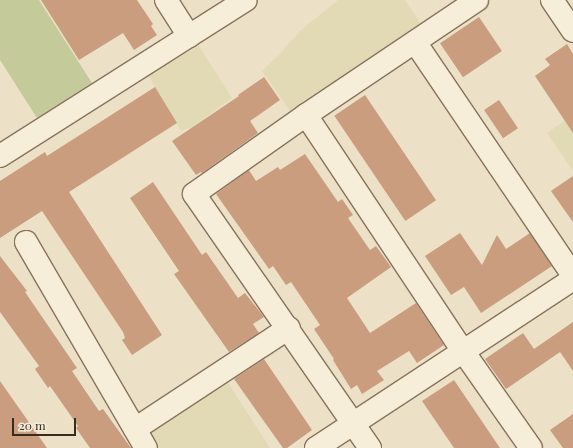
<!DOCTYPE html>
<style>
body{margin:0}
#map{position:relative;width:573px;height:448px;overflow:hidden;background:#ece1c6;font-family:"Playfair Display",serif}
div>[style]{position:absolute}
.farmland>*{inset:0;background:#e2dab4}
.green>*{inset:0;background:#c5ca9a}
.building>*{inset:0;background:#c99d7e;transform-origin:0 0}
.roads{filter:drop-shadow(1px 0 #87735d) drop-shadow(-1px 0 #87735d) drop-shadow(0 1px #87735d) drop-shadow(0 -1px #87735d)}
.minor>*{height:22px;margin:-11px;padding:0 11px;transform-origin:11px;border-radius:11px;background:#f7eed9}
span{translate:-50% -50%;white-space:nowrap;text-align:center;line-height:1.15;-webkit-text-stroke:4px #f4ebd6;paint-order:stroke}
.scale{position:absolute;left:12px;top:418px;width:64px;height:18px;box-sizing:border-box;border:2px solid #382b20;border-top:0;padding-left:5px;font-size:12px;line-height:14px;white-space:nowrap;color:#382b20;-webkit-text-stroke:3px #f4ebd6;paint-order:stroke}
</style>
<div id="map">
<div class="farmland">
<div style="clip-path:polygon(338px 0,405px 0,422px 25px,293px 115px,262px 71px,280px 54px,300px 31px)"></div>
<div style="clip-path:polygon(199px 46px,232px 98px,192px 127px,181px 131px,148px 75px)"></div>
<div style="clip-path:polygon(573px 115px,573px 171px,547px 133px)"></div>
<div style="clip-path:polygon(225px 378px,270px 448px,157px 448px,150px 435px,153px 425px)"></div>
</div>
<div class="green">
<div style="clip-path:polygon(0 0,39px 0,92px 83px,37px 118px,0 60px)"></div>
</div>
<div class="building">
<div style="clip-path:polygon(41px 0,137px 0,153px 24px,151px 26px,157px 35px,134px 50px,123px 33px,79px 60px)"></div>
<div style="left:479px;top:17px;width:41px;height:47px;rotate:56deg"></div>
<div style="clip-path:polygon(567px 44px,573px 54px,573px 133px,535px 76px,550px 65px,545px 59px)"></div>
<div style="clip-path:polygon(264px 77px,280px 100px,250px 121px,258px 133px,202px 173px,201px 172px,196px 175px,172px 141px,239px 96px,238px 95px)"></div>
<div style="clip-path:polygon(155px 87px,177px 123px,69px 192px,162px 335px,132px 355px,122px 340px,125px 338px,123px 332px,42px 211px,0 238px,0 181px,45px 152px,47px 156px)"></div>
<div style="left:365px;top:95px;width:127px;height:37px;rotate:56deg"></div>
<div style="left:499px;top:100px;width:34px;height:18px;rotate:56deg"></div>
<div style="clip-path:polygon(305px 154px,338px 202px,342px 199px,353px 215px,348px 218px,370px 250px,376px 246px,391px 267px,347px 298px,370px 333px,416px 303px,444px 345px,417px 363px,409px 351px,377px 371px,384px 380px,362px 394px,357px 385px,351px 389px,333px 360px,334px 359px,314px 329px,320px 325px,291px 282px,286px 285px,273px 266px,269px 269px,216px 194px,249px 170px,256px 181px,278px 167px,280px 170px)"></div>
<div style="clip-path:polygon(573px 176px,573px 222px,551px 191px)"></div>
<div style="clip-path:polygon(153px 182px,202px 255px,206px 252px,238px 298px,245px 293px,264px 317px,253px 324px,259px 333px,229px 352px,174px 274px,179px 271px,130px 198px)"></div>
<div style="clip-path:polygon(460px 233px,482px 265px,497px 235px,506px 249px,530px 233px,552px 266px,481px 313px,464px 287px,451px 295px,425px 256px)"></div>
<div style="clip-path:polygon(0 256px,27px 291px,25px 292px,77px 368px,72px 371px,99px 411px,103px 409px,131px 448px,90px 448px,76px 428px,78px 426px,50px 386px,48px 388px,35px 369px,39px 366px,0 312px)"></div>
<div style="clip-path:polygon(573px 322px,573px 371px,560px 352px,506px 389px,485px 359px,523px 333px,534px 349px)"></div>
<div style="clip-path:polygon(264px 359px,312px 430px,287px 448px,283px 448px,234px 379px)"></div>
<div style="clip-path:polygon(454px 380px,500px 448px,454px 448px,422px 401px)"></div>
<div style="clip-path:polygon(0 381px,47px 448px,0 448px)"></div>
<div style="clip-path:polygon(573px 414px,573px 448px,563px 448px,550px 430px)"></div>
</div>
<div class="roads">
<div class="minor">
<div style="left:166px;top:0;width:43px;rotate:57.4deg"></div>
<div style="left:552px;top:0;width:37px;rotate:56deg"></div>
<div style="left:415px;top:42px;width:282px;rotate:55.9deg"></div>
<div style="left:306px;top:115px;width:283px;rotate:56.4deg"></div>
<div style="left:463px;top:351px;width:118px;rotate:55deg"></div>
<div style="left:0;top:156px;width:291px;rotate:-32.4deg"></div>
<div style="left:26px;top:242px;width:238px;rotate:59.8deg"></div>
<div style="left:135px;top:429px;width:184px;rotate:-33.3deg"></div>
<div style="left:316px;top:448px;width:308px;rotate:-33.3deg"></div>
<div style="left:370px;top:448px;width:309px;rotate:-124.7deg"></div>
<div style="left:194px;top:194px;width:137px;rotate:-35.2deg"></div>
<div style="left:306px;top:115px;width:206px;rotate:-33.9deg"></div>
</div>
</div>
<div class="scale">20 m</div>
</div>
